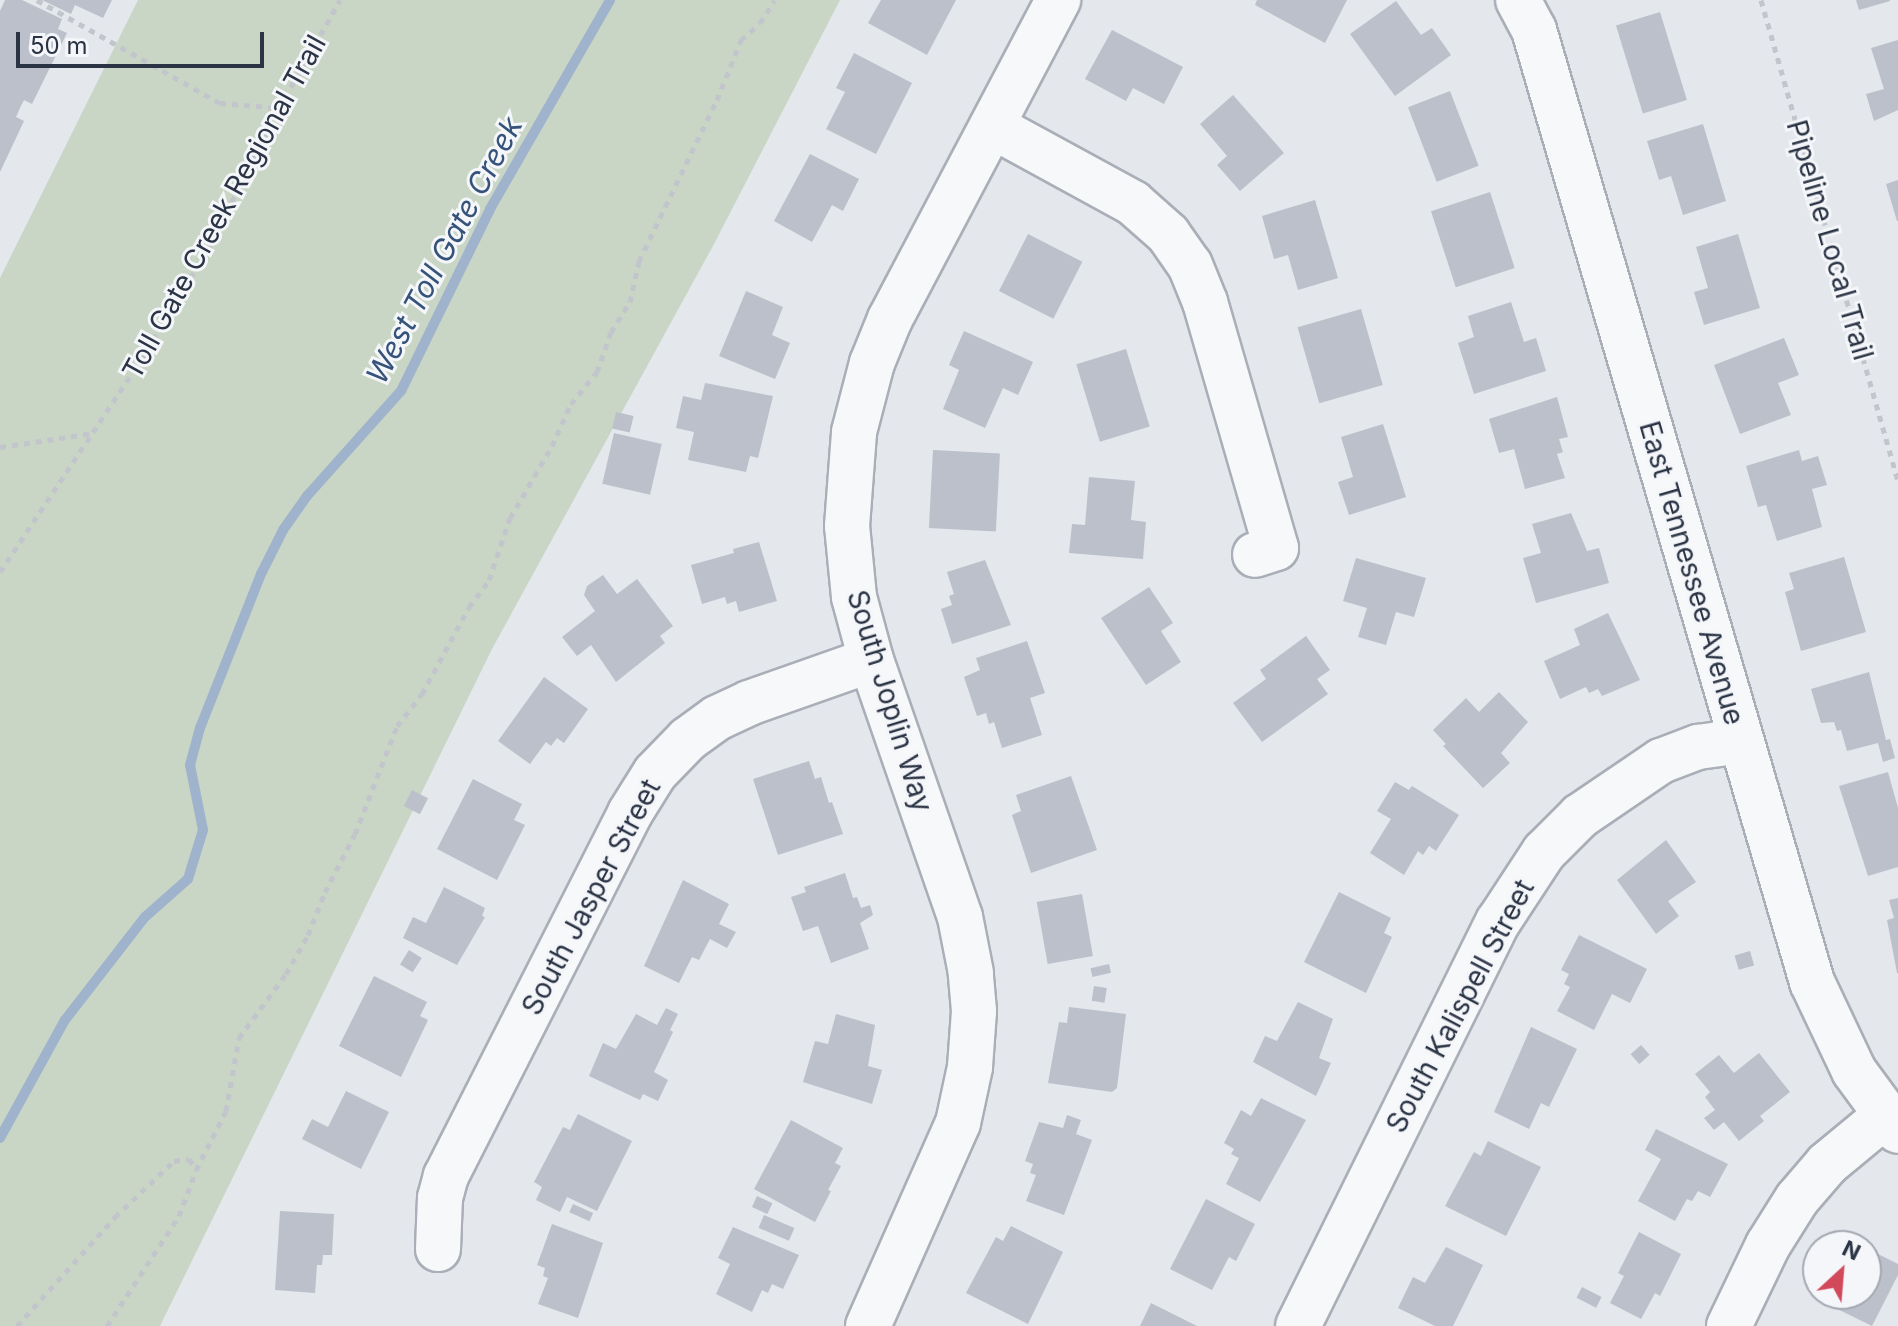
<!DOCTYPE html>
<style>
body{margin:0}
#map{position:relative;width:1898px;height:1326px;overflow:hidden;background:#e4e7ec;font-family:Inter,sans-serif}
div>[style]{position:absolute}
.green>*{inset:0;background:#c9d6c5}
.stream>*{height:10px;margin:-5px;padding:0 5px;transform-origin:5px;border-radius:5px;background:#9fb4cc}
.building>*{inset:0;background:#bbc0ca;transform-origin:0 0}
.path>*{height:5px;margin-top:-2.5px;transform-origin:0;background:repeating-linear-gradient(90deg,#c2c5cb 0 6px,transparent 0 12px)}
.roads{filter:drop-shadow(2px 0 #a9aeb7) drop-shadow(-2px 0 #a9aeb7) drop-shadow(0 2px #a9aeb7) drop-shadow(0 -2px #a9aeb7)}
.minor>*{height:44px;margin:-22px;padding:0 22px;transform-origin:22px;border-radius:22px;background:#f7f8fa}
span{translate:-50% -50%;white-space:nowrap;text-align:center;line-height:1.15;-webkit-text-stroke:6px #f4f6f9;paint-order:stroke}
.street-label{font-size:28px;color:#2b3445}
.water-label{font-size:30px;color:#34527a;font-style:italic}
.north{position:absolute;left:1802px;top:1230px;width:80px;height:80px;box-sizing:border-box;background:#f4f6f9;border:2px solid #a4a8b1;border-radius:50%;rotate:26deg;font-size:22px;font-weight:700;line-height:32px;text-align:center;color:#2b3445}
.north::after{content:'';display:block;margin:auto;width:28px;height:36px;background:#d1495b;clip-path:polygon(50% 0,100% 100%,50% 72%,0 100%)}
.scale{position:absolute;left:16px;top:32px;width:248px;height:36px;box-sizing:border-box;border:4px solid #2b3445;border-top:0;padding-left:10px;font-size:24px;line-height:28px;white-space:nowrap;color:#2b3445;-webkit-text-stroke:6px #f4f6f9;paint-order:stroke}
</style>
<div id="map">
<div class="green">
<div style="clip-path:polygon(138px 0,840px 0,714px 244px,492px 649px,160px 1326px,0 1326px,0 278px)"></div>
</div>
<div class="stream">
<div style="left:0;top:1138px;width:135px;rotate:-61.2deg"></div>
<div style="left:65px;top:1020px;width:130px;rotate:-52.2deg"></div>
<div style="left:145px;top:917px;width:57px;rotate:-41.5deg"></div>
<div style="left:188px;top:879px;width:51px;rotate:-73deg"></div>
<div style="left:203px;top:830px;width:66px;rotate:-101.3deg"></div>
<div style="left:190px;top:765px;width:38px;rotate:-75deg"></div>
<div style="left:200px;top:728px;width:166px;rotate:-68.4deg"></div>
<div style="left:261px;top:574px;width:49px;rotate:-63.4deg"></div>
<div style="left:283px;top:530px;width:42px;rotate:-54.8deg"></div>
<div style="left:307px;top:496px;width:141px;rotate:-48.2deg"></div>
<div style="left:401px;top:391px;width:203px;rotate:-63.9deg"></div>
<div style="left:490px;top:209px;width:241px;rotate:-60.1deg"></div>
</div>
<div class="building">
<div style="clip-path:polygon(5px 0,22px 0,62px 19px,58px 29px,67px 33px,32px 104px,24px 100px,20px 108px,16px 117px,24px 121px,0 172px,0 11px)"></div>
<div style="clip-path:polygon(42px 0,112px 0,103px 18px,75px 5px,71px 14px)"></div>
<div style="clip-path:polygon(881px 0,956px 0,927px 55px,868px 23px)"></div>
<div style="clip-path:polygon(1257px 0,1347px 0,1325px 43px,1255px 5px)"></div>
<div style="clip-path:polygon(1856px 0,1890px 0,1890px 1px,1859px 10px)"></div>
<div style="clip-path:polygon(1396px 1px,1421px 35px,1432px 28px,1451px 55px,1395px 96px,1350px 34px)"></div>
<div style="left:1660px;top:12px;width:92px;height:46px;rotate:73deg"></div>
<div style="clip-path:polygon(1112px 30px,1183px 67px,1164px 104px,1133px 88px,1126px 101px,1085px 79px)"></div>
<div style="clip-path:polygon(1898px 40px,1898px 110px,1874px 121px,1866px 94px,1884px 89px,1871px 48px)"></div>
<div style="clip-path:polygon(854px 53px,912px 83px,876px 154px,826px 129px,845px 92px,836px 88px)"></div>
<div style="left:1450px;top:91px;width:80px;height:45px;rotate:69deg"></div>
<div style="clip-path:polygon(1233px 95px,1284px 153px,1240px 191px,1217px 165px,1227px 156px,1200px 124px)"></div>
<div style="clip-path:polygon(1703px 124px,1726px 201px,1683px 215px,1671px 176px,1659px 180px,1647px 141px)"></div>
<div style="clip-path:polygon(810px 154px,859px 179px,843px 211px,832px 205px,812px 242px,774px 221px)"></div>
<div style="clip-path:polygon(1898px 180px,1898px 221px,1897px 221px,1886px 184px)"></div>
<div style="left:1490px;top:192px;width:80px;height:62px;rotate:72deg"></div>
<div style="clip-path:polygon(1315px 200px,1338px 278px,1298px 290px,1288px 255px,1274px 259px,1262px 216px)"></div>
<div style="left:1028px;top:234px;width:61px;height:64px;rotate:27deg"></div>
<div style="clip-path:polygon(1738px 234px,1760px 308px,1704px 325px,1694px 292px,1708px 288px,1696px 247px)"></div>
<div style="clip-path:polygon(746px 291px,783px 307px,772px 335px,790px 343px,775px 379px,719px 356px)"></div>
<div style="clip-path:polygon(1511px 302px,1524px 342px,1536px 338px,1546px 371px,1474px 394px,1458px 343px,1474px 337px,1468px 316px)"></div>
<div style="left:1361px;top:309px;width:79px;height:66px;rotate:74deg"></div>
<div style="clip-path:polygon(964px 331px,1033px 362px,1018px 395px,1003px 388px,985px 428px,943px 409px,959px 370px,949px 365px)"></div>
<div style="clip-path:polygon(1784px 338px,1799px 375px,1778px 383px,1791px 415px,1740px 434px,1714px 365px)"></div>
<div style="left:1126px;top:349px;width:81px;height:52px;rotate:73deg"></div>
<div style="clip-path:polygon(705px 383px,773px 396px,758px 458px,750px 456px,746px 472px,688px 460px,694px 432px,676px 428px,683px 396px,701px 400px)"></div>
<div style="clip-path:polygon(1557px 397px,1568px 437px,1559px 439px,1563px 452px,1557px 454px,1565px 478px,1525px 489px,1514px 449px,1499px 453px,1489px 419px)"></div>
<div style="left:616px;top:412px;width:18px;height:17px;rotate:13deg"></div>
<div style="clip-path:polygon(1383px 424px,1406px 497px,1349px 515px,1338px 482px,1353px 477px,1341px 437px)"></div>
<div style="left:614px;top:433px;width:49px;height:52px;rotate:13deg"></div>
<div style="left:933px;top:450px;width:67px;height:78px;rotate:3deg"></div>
<div style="clip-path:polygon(1799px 450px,1802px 461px,1818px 456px,1827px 485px,1812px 489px,1822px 527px,1777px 541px,1766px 505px,1758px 507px,1746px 466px)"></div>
<div style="clip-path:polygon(1089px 477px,1135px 481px,1131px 520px,1146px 522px,1143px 559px,1069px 553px,1072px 524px,1085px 525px)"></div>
<div style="clip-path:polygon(1571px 513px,1587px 551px,1599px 548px,1609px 583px,1536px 603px,1523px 558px,1541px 553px,1532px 524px)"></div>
<div style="clip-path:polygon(759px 542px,777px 601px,739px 612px,736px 601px,727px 604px,725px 597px,702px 604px,691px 565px,734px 553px,733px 549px)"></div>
<div style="clip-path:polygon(1844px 557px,1866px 632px,1801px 651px,1785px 592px,1794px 589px,1789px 573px)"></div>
<div style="clip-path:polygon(1356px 558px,1426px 578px,1414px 617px,1396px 612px,1386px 645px,1358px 637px,1367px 608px,1343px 601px)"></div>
<div style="clip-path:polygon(985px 560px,1011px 625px,952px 644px,941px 609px,952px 605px,949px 596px,954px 594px,947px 572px)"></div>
<div style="clip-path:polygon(603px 575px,617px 594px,637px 579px,673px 626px,660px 636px,665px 643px,616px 682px,591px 645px,577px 656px,562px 637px,595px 611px,584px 595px,587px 586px)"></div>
<div style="clip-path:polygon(1149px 587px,1173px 623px,1161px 631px,1181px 662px,1146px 685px,1101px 618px)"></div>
<div style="clip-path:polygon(1608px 613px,1640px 680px,1602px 696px,1598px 689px,1589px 693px,1586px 687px,1560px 699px,1544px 661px,1580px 645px,1574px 629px)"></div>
<div style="clip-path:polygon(1306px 636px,1330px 670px,1317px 679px,1328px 694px,1262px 742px,1233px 703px,1266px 679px,1260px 670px)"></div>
<div style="clip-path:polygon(1027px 641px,1045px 693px,1030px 698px,1042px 735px,1002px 748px,994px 722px,989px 724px,986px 713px,977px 716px,964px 677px,980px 670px,976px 658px)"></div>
<div style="clip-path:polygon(1869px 672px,1886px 740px,1890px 739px,1895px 758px,1883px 762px,1878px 743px,1847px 751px,1841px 730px,1837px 731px,1834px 722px,1821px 723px,1811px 689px)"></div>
<div style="clip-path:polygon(544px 677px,588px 709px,564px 743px,557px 738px,551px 746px,546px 742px,530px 764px,498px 741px)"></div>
<div style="clip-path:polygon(1499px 692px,1528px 722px,1501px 753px,1510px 763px,1483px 788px,1443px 746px,1446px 744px,1433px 730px,1466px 698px,1479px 712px)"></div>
<div style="clip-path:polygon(809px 761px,815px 779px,821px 777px,829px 803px,832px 802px,843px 834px,778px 855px,753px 779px)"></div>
<div style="clip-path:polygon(1888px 772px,1898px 808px,1898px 867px,1868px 876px,1839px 786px)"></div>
<div style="clip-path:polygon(1071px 776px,1097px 850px,1031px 873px,1012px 815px,1021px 811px,1016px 795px)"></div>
<div style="clip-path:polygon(473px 779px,522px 804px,514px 820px,525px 825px,497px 880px,437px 849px)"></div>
<div style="clip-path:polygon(1395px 782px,1409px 790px,1412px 786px,1459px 815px,1436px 851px,1429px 846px,1423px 855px,1418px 851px,1404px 875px,1370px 853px,1391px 819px,1377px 811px)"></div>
<div style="left:412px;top:790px;width:18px;height:18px;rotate:27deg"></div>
<div style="clip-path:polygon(1666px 840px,1696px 882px,1668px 901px,1679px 916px,1656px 934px,1617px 880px)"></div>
<div style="clip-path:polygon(845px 873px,853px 898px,857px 897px,861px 908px,870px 905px,873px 915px,860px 923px,869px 949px,831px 963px,818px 926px,803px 931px,791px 897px,806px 892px,804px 887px)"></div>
<div style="clip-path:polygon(683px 880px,729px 904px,719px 924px,736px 932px,727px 948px,710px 939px,699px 960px,692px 957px,679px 983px,644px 966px)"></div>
<div style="clip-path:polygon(444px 887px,485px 908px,482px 916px,485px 917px,457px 965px,403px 938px,413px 917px,426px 923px)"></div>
<div style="clip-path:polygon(1339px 892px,1391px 918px,1384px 933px,1392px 937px,1366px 993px,1304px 962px)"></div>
<div style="left:1082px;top:894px;width:63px;height:46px;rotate:80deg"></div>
<div style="clip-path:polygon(1898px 898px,1898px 973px,1897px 973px,1887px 920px,1894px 918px,1889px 900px)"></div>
<div style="clip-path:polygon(1579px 935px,1647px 969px,1630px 1003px,1612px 994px,1594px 1030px,1557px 1011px,1570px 987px,1564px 984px,1569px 974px,1561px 970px)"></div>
<div style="left:409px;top:950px;width:15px;height:17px;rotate:32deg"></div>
<div style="left:1750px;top:951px;width:15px;height:16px;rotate:74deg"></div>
<div style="left:1109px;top:964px;width:9px;height:19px;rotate:77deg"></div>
<div style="clip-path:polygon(374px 976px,427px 1002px,420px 1016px,428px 1020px,401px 1077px,339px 1046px)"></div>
<div style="left:1094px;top:986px;width:13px;height:15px;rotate:9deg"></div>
<div style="clip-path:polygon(1298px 1002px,1333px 1019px,1319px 1058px,1331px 1063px,1316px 1096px,1253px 1062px,1265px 1036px,1277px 1041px)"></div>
<div style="clip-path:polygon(1069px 1007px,1126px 1014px,1117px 1088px,1112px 1092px,1048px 1083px,1059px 1022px,1067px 1023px)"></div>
<div style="clip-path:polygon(666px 1008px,678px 1014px,670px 1030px,673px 1032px,654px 1072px,668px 1080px,658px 1101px,643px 1094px,640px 1100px,589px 1076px,603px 1043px,616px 1049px,636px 1014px,657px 1025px)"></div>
<div style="clip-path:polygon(836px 1014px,875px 1025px,868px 1066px,882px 1070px,872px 1104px,803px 1082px,815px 1041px,828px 1044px)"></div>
<div style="clip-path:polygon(1531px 1027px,1577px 1049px,1549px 1107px,1541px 1103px,1529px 1129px,1494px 1112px)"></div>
<div style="left:1641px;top:1045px;width:13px;height:14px;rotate:48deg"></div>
<div style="clip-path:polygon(1759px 1053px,1790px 1092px,1760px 1116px,1764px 1121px,1739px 1141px,1724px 1122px,1714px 1130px,1704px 1118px,1715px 1110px,1705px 1097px,1710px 1092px,1695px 1074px,1719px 1055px,1734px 1073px)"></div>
<div style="clip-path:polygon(346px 1091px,389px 1112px,361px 1169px,302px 1139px,312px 1119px,328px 1127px)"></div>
<div style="clip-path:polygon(1261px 1098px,1306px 1120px,1260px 1202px,1226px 1184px,1239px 1158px,1231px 1154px,1234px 1149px,1224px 1143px,1241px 1110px,1251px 1116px)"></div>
<div style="clip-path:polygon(578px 1114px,632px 1141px,597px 1211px,567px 1197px,560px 1212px,536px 1200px,542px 1187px,534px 1182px,563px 1127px,570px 1130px)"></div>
<div style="clip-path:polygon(1067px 1115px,1081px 1120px,1076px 1134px,1092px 1140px,1064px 1215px,1026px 1201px,1036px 1175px,1030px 1173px,1033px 1164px,1025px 1161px,1039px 1122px,1063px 1128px)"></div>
<div style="clip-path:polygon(791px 1120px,843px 1148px,835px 1163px,841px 1166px,828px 1190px,831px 1191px,815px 1222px,754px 1189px)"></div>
<div style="clip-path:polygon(1656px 1129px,1728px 1164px,1710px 1197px,1698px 1191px,1692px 1201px,1687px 1199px,1675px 1221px,1638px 1201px,1661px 1159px,1645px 1150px)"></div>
<div style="clip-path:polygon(1488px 1141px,1541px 1167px,1506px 1236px,1445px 1206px,1474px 1152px,1481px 1156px)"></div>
<div style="left:757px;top:1196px;width:17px;height:12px;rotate:25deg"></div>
<div style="clip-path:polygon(1206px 1199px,1255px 1224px,1236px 1261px,1229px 1257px,1212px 1290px,1170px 1269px)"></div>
<div style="left:573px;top:1204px;width:22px;height:9px;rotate:24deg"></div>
<div style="clip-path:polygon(280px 1211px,334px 1214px,332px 1255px,323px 1255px,322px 1265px,317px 1265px,315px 1293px,275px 1290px)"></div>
<div style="left:764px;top:1215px;width:33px;height:14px;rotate:23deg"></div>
<div style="clip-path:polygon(552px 1224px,603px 1243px,578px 1318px,538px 1304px,548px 1278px,543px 1276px,545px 1268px,537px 1265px)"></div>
<div style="clip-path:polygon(1011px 1226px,1063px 1252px,1028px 1324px,966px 1293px,996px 1237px,1003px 1241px)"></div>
<div style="clip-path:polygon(733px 1227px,799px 1255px,783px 1289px,772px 1284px,768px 1293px,762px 1290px,752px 1312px,716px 1294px,730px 1264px,718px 1258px)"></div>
<div style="clip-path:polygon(1639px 1232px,1681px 1254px,1660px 1296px,1655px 1293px,1641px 1319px,1610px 1303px,1624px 1276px,1618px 1273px)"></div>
<div style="clip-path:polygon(1446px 1247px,1483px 1265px,1453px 1326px,1435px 1326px,1398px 1308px,1413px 1277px,1425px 1283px)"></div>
<div style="clip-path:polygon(1866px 1248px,1898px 1264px,1898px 1275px,1872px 1326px,1819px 1300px,1822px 1294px,1866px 1294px)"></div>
<div style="left:1582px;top:1287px;width:22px;height:12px;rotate:27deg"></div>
<div style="clip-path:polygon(1151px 1303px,1197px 1326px,1140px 1326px)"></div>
</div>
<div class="path">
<div style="left:37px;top:0;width:210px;rotate:29.4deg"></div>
<div style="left:220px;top:103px;width:59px;rotate:4.8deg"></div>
<div style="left:1761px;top:0;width:499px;rotate:74.1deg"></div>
<div style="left:0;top:447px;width:95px;rotate:-8.5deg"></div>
<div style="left:0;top:572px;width:255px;rotate:-56.4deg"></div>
<div style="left:141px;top:360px;width:134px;rotate:-59deg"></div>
<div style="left:210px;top:245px;width:153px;rotate:-63.3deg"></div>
<div style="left:279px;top:108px;width:124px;rotate:-60.5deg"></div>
<div style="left:17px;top:1326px;width:147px;rotate:-48deg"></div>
<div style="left:115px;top:1217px;width:81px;rotate:-43.5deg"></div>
<div style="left:174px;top:1161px;width:15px;rotate:-8deg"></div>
<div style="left:189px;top:1159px;width:12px;rotate:55deg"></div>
<div style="left:107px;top:1326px;width:131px;rotate:-56.8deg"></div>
<div style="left:179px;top:1216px;width:49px;rotate:-69.7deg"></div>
<div style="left:196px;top:1170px;width:66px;rotate:-63deg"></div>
<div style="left:226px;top:1111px;width:74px;rotate:-79.9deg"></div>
<div style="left:239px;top:1038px;width:79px;rotate:-53.7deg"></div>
<div style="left:286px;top:974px;width:45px;rotate:-60.6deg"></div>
<div style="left:308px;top:935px;width:46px;rotate:-68.4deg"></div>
<div style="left:325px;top:892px;width:65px;rotate:-62.7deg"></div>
<div style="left:355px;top:834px;width:116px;rotate:-68.7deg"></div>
<div style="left:397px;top:726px;width:41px;rotate:-52deg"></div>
<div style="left:422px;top:694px;width:99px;rotate:-61.6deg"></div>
<div style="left:469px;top:607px;width:34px;rotate:-53deg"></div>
<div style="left:489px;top:580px;width:65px;rotate:-71.3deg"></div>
<div style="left:510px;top:518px;width:83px;rotate:-59.7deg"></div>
<div style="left:552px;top:446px;width:46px;rotate:-65.7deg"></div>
<div style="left:571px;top:404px;width:41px;rotate:-50.9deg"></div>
<div style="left:597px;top:372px;width:42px;rotate:-70.7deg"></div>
<div style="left:611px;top:332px;width:36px;rotate:-58deg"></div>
<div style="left:630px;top:302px;width:42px;rotate:-77.6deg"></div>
<div style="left:639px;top:261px;width:179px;rotate:-64.2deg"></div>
<div style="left:717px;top:100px;width:65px;rotate:-68.2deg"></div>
<div style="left:741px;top:40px;width:25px;rotate:-42deg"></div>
<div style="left:760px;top:23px;width:27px;rotate:-57deg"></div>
</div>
<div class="roads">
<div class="minor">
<div style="left:1518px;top:0;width:34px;rotate:62deg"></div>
<div style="left:1534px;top:30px;width:992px;rotate:73.72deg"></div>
<div style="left:1812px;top:982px;width:98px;rotate:64.7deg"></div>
<div style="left:1854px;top:1071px;width:74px;rotate:53.7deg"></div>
<div style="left:992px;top:126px;width:161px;rotate:28.6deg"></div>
<div style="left:1133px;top:203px;width:47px;rotate:41.5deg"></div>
<div style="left:1168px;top:234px;width:38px;rotate:55deg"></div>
<div style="left:1190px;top:265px;width:40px;rotate:68deg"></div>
<div style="left:1205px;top:302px;width:256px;rotate:73.9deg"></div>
<div style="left:1276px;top:548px;width:22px;rotate:162deg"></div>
<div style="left:438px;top:1249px;width:51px;rotate:-87.8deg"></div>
<div style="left:440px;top:1198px;width:23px;rotate:-75deg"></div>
<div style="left:446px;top:1176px;width:407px;rotate:-63.1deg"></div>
<div style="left:630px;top:813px;width:47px;rotate:-58deg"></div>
<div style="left:655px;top:773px;width:47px;rotate:-45.9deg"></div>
<div style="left:688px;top:739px;width:36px;rotate:-36deg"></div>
<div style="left:717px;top:718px;width:35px;rotate:-25deg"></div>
<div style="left:749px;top:703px;width:129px;rotate:-19.4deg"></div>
<div style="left:868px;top:1326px;width:222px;rotate:-66.1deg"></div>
<div style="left:958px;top:1123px;width:57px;rotate:-77.9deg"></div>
<div style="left:970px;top:1067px;width:56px;rotate:-85.9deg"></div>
<div style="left:974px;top:1011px;width:38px;rotate:-95deg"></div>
<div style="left:971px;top:973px;width:57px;rotate:-101.1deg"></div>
<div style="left:960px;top:917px;width:272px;rotate:-109.1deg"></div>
<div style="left:871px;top:660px;width:65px;rotate:-105.1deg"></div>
<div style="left:854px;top:597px;width:71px;rotate:-95.6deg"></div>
<div style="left:847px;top:526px;width:94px;rotate:-85.7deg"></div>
<div style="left:854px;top:432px;width:71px;rotate:-75.4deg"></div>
<div style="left:872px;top:363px;width:48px;rotate:-67.8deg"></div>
<div style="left:890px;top:319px;width:361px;rotate:-62.2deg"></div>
<div style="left:1298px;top:1326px;width:451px;rotate:-63.7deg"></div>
<div style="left:1498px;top:922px;width:84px;rotate:-56.7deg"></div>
<div style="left:1544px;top:852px;width:51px;rotate:-45deg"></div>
<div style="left:1580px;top:816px;width:98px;rotate:-34.2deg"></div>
<div style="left:1661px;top:761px;width:40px;rotate:-21deg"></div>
<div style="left:1698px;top:747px;width:43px;rotate:-7.9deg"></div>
<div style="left:1729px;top:1326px;width:90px;rotate:-64.3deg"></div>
<div style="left:1768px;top:1245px;width:54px;rotate:-57.8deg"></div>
<div style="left:1797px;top:1199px;width:46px;rotate:-49.4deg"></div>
<div style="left:1827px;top:1164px;width:75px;rotate:-39.6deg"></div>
</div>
</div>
<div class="street-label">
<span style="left:224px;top:207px;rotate:-61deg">Toll Gate Creek Regional Trail</span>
<span style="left:1830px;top:240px;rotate:74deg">Pipeline Local Trail</span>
<span style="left:1692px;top:573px;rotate:74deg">East Tennessee Avenue</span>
<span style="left:890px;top:701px;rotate:73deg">South Joplin Way</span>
<span style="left:591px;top:897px;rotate:-62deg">South Jasper Street</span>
<span style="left:1460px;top:1006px;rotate:-62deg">South Kalispell Street</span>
</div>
<div class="water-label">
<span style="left:444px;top:250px;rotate:-62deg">West Toll Gate Creek</span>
</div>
<div class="north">N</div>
<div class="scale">50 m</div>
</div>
